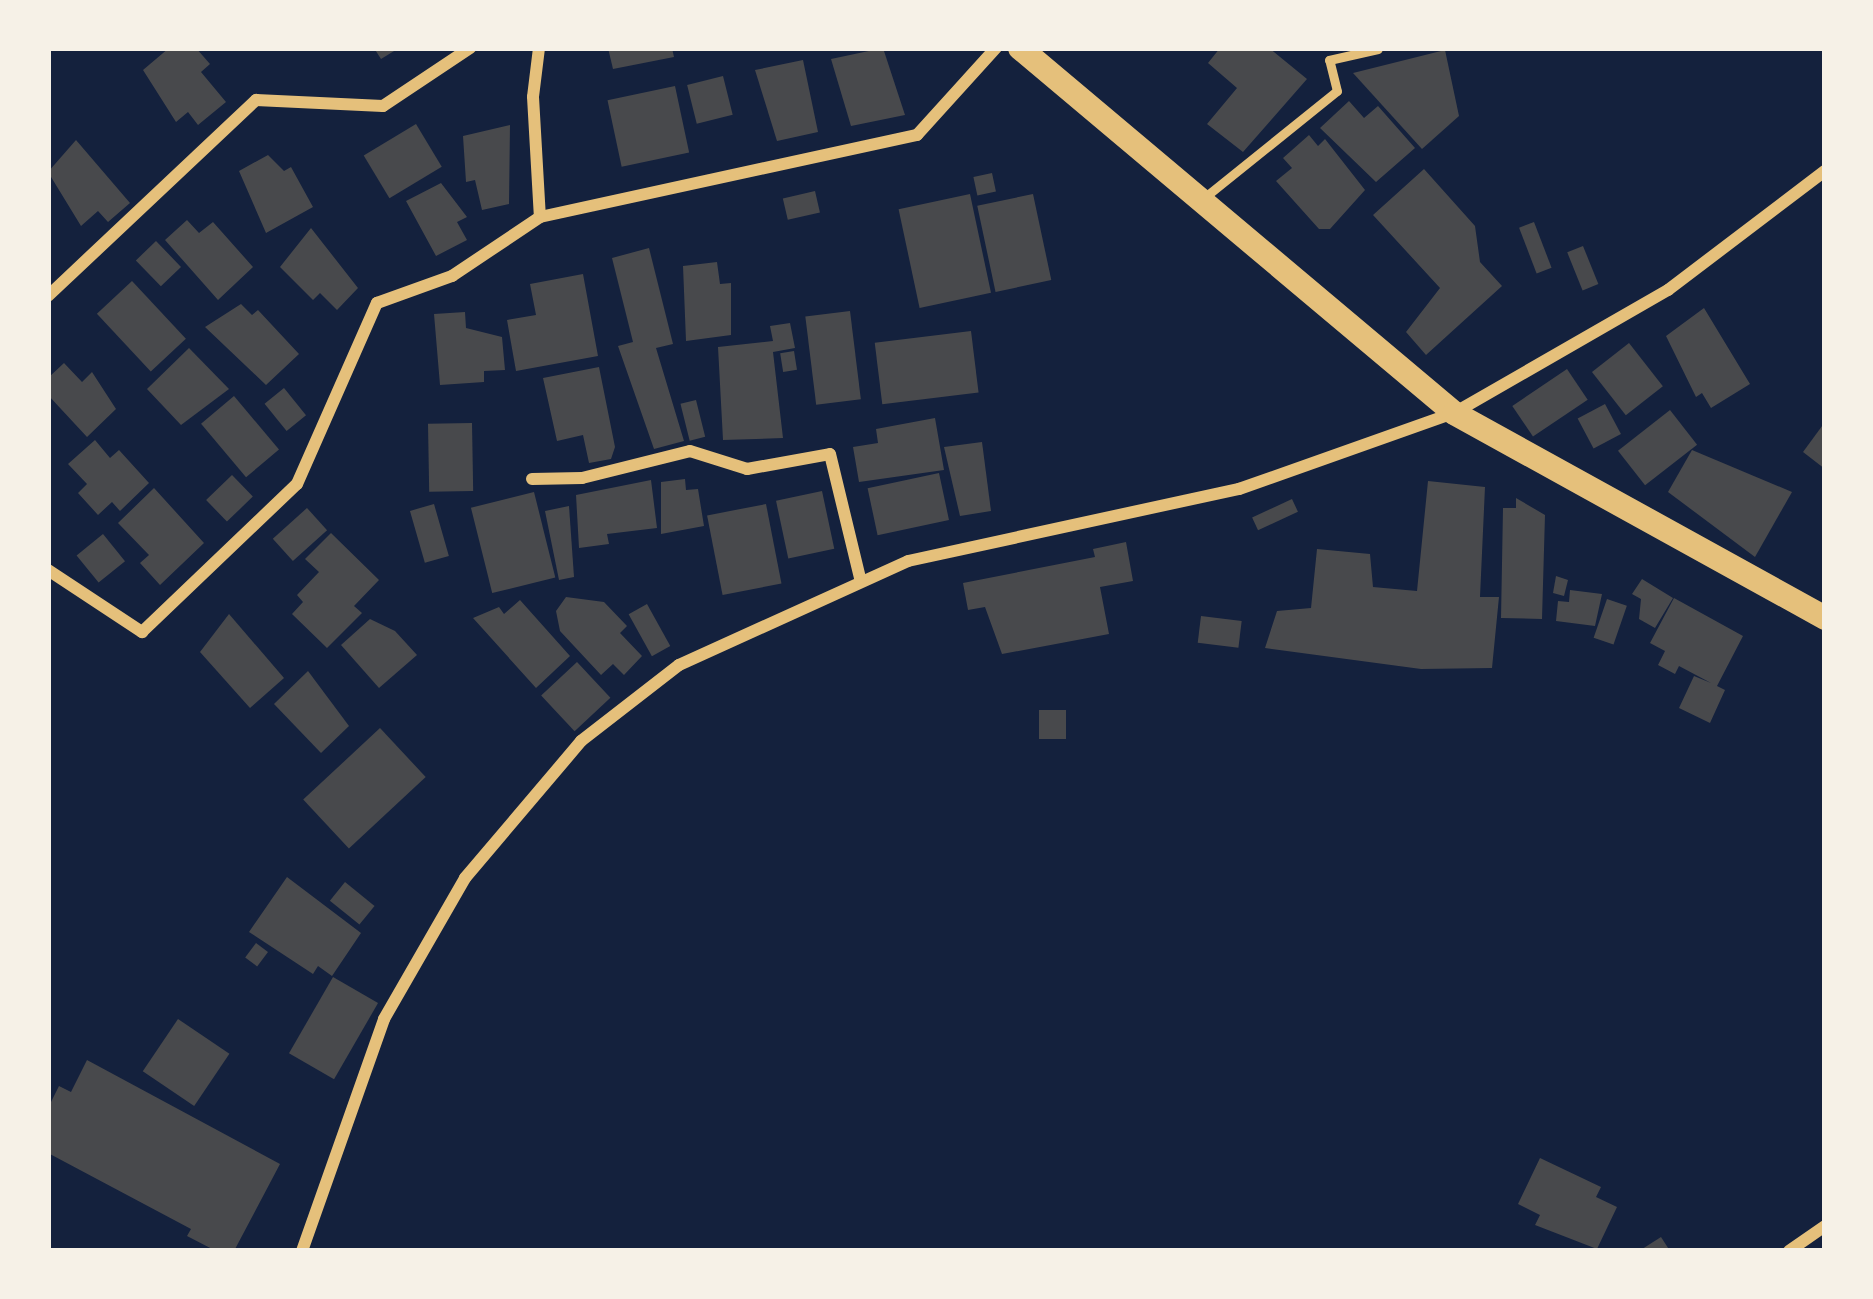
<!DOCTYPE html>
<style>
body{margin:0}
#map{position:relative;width:1873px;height:1299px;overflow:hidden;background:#14213d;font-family:"Archivo Narrow",sans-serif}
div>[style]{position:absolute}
.building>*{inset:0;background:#48494c;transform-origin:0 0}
.service>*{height:9px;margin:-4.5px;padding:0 4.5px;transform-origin:4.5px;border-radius:4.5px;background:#e5c07b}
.minor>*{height:12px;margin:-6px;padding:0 6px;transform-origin:6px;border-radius:6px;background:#e5c07b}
.secondary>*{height:24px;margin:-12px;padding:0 12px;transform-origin:12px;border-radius:12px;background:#e5c07b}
span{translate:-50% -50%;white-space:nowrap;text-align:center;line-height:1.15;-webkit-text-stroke:12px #f6f1e7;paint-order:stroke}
.frame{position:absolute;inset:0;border:51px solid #f6f1e7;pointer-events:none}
</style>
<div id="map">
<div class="building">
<div style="clip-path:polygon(169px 48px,196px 48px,210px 64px,201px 72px,226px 102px,198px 125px,188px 112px,176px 122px,143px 70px)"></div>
<div style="clip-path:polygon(374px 48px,399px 48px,381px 59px)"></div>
<div style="clip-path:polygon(608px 48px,672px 48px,674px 57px,613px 69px)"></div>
<div style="clip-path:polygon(883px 48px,905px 115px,851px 126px,831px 59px)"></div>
<div style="clip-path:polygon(1220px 48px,1269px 48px,1307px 79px,1243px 152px,1207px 124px,1237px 88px,1208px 63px)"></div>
<div style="clip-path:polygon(1445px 50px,1459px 116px,1422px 149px,1353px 73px)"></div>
<div style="clip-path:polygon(803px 60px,818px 132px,777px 141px,755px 70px)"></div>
<div style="left:723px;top:76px;width:40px;height:37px;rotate:76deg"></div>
<div style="left:675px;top:86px;width:68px;height:69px;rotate:78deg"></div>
<div style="clip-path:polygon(1349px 101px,1364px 118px,1378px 106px,1415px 148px,1376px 182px,1320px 128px)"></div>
<div style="left:416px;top:124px;width:50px;height:61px;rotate:59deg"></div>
<div style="clip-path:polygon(510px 125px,509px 204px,482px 210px,475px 180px,466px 182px,463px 136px)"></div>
<div style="clip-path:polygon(1309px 135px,1318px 146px,1325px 139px,1365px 190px,1330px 229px,1319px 229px,1276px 181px,1292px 168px,1283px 158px)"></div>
<div style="clip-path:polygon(76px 140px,130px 203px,108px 222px,98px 211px,81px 226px,48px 172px)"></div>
<div style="clip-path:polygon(268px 155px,284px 171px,291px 167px,313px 207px,266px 233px,239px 171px)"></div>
<div style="clip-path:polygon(1424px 169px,1475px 226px,1480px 262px,1502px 286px,1426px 355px,1406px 332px,1440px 288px,1373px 215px)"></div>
<div style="left:992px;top:173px;width:19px;height:19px;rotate:78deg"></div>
<div style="clip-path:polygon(441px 183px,467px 217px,457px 222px,467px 240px,436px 256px,406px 201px)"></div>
<div style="left:815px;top:191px;width:22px;height:33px;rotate:77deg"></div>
<div style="left:970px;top:194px;width:101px;height:73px;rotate:78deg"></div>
<div style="left:1033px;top:194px;width:88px;height:57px;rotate:78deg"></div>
<div style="clip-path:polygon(187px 220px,199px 233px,213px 222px,253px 267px,218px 300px,165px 240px)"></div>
<div style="left:1534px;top:222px;width:49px;height:16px;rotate:69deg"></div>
<div style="clip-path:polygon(311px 228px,358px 288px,337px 310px,320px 293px,313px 300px,280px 267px)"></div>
<div style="left:156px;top:241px;width:36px;height:28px;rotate:46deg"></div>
<div style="left:1583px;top:246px;width:41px;height:17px;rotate:68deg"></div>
<div style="clip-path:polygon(649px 248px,673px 344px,656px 348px,684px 441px,654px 449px,618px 346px,633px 342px,612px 258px)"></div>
<div style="clip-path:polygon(717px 262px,720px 284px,731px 283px,731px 335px,686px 341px,683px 266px)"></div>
<div style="clip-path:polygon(583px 274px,598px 356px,516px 371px,507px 320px,536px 315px,530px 284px)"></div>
<div style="left:132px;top:281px;width:79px;height:48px;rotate:47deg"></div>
<div style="clip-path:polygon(241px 304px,252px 315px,258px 310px,299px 354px,266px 385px,205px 327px)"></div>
<div style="clip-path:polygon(1704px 308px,1750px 384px,1711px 408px,1702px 393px,1696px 397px,1666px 336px)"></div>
<div style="left:850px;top:311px;width:89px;height:45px;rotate:83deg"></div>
<div style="clip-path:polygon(465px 312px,466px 328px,502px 337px,505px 370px,484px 371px,484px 382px,440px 385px,434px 314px)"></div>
<div style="clip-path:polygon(790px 323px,795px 348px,773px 352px,783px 438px,723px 440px,718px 347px,773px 341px,770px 326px)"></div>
<div style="left:971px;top:331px;width:62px;height:97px;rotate:83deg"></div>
<div style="left:1629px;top:343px;width:55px;height:47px;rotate:52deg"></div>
<div style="clip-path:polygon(189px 348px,229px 389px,181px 425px,147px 389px)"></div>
<div style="left:794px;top:351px;width:19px;height:14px;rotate:81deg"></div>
<div style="clip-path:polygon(64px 363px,82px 382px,92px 372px,116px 409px,87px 437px,48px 395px,48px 378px)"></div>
<div style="clip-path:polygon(599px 367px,615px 447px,611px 459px,589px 463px,583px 435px,557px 441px,543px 378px)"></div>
<div style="left:1567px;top:369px;width:37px;height:66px;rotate:56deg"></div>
<div style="left:284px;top:388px;width:35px;height:25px;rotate:51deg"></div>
<div style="left:234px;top:396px;width:70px;height:43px;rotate:50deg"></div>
<div style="left:696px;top:400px;width:38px;height:16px;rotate:76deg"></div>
<div style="left:1605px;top:404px;width:34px;height:31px;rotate:62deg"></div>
<div style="left:1670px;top:410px;width:44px;height:66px;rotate:52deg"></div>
<div style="clip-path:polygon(935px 418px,944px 470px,859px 482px,853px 447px,878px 443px,876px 429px)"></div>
<div style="clip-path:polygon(1825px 422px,1825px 469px,1803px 452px)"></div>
<div style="left:472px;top:423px;width:68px;height:44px;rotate:89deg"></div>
<div style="clip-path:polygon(95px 440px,110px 458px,119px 450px,149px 483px,120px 511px,112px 502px,98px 515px,78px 493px,87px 484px,68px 464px)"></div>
<div style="clip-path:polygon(982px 442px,991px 511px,960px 516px,944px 447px)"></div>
<div style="clip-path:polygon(1692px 450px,1792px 492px,1755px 557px,1668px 492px)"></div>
<div style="left:939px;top:473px;width:48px;height:73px;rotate:78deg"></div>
<div style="left:232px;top:475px;width:30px;height:36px;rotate:46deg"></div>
<div style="clip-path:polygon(685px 479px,686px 490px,698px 489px,704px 526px,661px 534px,661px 482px)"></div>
<div style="clip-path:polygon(651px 480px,657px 528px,607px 534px,609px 544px,579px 548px,576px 495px)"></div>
<div style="clip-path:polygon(1428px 481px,1485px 487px,1480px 597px,1499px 597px,1492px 668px,1421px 669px,1265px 648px,1277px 611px,1311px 608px,1317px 549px,1370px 554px,1373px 587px,1417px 591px)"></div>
<div style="clip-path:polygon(154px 488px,204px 543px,160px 585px,140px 563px,149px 555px,118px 523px)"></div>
<div style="left:822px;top:491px;width:59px;height:47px;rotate:78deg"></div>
<div style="left:534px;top:492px;width:88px;height:65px;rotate:76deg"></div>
<div style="clip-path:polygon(1516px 498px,1545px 515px,1542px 619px,1501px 618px,1503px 508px,1516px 508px)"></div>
<div style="left:1292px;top:499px;width:14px;height:44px;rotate:65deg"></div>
<div style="left:434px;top:504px;width:54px;height:25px;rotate:74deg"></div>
<div style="left:766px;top:504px;width:81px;height:60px;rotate:79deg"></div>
<div style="clip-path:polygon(569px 506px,574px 577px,559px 580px,545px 511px)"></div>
<div style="left:307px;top:508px;width:30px;height:46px;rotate:48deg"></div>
<div style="clip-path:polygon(331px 533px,379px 580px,354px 606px,362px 613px,327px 648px,292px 614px,303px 602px,297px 595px,319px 572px,305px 559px)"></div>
<div style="left:103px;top:534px;width:35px;height:34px;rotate:51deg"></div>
<div style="clip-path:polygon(1126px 542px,1133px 581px,1100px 587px,1109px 634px,1002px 654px,985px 607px,968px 610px,963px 583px,1095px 557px,1093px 549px)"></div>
<div style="clip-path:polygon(1556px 576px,1568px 580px,1564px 596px,1553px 593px)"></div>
<div style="clip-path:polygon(1642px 579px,1673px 598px,1655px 628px,1639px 619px,1641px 599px,1632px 594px)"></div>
<div style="clip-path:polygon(1570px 590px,1602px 594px,1595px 626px,1556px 621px,1558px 601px,1569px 602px)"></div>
<div style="clip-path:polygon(566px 597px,604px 602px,627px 626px,620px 633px,642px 656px,624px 675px,613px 664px,601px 675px,560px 631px,556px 611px)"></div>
<div style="clip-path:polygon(1674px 598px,1743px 636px,1717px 686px,1725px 690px,1710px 723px,1679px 708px,1694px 676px,1711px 683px,1679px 666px,1675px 674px,1658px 665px,1665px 651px,1650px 643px)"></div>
<div style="left:1607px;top:599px;width:21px;height:41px;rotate:19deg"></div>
<div style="clip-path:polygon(520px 600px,570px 656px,536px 688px,473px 618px,499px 607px,504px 614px)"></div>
<div style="left:647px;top:604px;width:48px;height:21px;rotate:61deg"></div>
<div style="clip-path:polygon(229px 614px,284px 678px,250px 708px,200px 652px)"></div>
<div style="left:1201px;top:616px;width:41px;height:27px;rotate:7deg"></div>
<div style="clip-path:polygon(370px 619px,395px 631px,417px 655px,379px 688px,341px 645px)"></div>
<div style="left:577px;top:662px;width:49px;height:49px;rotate:47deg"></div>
<div style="clip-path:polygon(308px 671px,349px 726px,321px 753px,274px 704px)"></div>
<div style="left:1066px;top:710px;width:29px;height:27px;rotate:90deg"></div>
<div style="left:380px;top:728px;width:67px;height:105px;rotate:47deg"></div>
<div style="clip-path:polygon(287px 877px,361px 933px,332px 976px,318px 966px,313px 974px,249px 932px)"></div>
<div style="left:345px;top:882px;width:38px;height:24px;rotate:39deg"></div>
<div style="left:256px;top:943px;width:15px;height:18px;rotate:37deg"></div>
<div style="left:333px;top:977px;width:52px;height:88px;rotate:30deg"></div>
<div style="left:178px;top:1019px;width:62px;height:63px;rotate:34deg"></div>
<div style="clip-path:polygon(87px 1060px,280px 1164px,234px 1251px,216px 1251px,187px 1236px,191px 1229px,48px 1153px,48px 1108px,59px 1086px,71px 1092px)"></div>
<div style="clip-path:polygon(1540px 1158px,1601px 1187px,1596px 1197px,1617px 1207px,1597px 1249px,1535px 1225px,1540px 1215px,1518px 1204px)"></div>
<div style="clip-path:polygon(1661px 1237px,1670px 1251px,1639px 1251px)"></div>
</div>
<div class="service">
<div style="left:1205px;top:197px;width:169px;rotate:-38.8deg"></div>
<div style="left:1337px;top:91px;width:32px;rotate:-104deg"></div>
<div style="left:1329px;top:60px;width:50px;rotate:-12.7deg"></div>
</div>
<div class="minor">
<div style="left:539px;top:48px;width:49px;rotate:97deg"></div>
<div style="left:533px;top:97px;width:120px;rotate:86.7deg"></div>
<div style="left:48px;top:296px;width:286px;rotate:-43.3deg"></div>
<div style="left:256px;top:100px;width:127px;rotate:2.7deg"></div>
<div style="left:383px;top:106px;width:105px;rotate:-33.7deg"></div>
<div style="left:532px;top:479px;width:50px;rotate:-1.1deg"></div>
<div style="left:582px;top:478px;width:111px;rotate:-14deg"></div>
<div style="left:690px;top:451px;width:60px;rotate:17.5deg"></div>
<div style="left:747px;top:469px;width:84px;rotate:-10.2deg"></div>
<div style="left:830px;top:454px;width:128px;rotate:76.4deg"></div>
<div style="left:48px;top:570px;width:113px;rotate:33.4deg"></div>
<div style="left:142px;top:632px;width:214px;rotate:-43.7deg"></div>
<div style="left:297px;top:484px;width:198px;rotate:-66.2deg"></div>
<div style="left:377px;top:303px;width:80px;rotate:-19.8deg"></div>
<div style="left:452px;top:276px;width:106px;rotate:-33.8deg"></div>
<div style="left:540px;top:217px;width:386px;rotate:-12.3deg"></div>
<div style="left:917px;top:135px;width:118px;rotate:-47.8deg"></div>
<div style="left:302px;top:1251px;width:246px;rotate:-70.5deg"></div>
<div style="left:384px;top:1019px;width:163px;rotate:-60.1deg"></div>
<div style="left:465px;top:878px;width:180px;rotate:-49.7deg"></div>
<div style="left:581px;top:741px;width:124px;rotate:-37.8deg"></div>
<div style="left:679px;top:665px;width:252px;rotate:-24.4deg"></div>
<div style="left:908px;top:561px;width:339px;rotate:-12.3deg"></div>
<div style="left:1239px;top:489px;width:228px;rotate:-19.5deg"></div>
<div style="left:1454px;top:413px;width:247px;rotate:-29.9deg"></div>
<div style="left:1668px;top:290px;width:197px;rotate:-37.2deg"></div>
<div style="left:1789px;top:1251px;width:44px;rotate:-34.8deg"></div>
</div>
<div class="secondary">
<div style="left:1020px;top:48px;width:567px;rotate:40.06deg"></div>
<div style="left:1454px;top:413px;width:424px;rotate:28.9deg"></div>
</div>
<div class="frame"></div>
</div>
